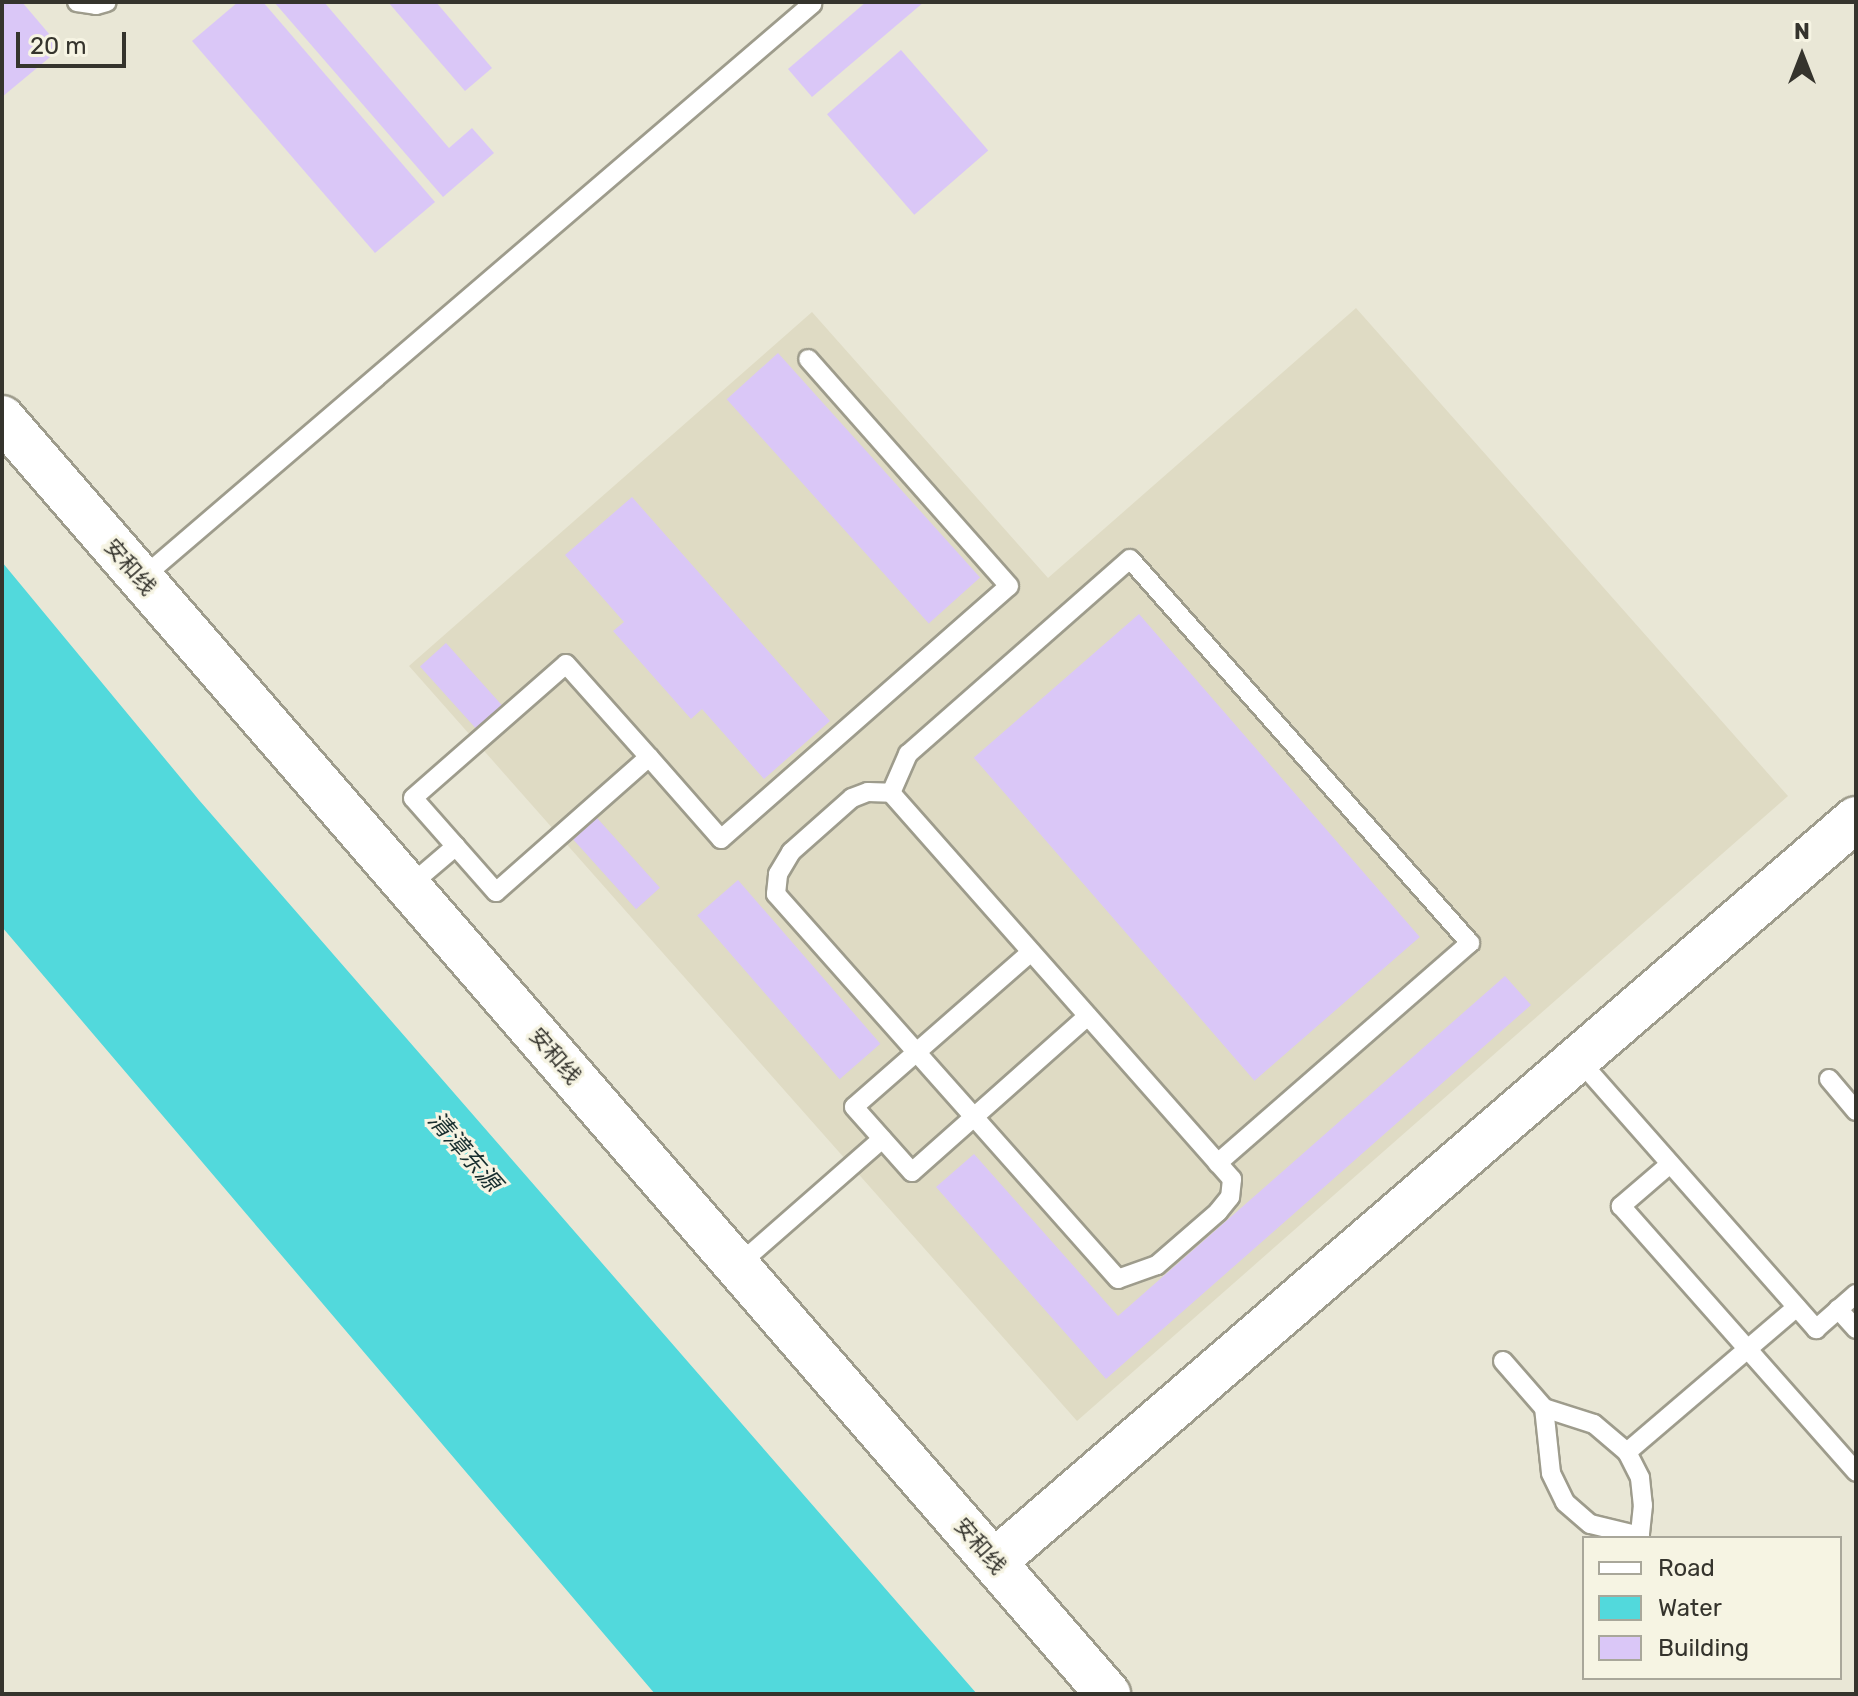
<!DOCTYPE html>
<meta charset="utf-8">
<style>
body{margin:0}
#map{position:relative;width:1858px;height:1696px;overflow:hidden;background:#e9e7d6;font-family:Rubik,"Noto Sans SC",sans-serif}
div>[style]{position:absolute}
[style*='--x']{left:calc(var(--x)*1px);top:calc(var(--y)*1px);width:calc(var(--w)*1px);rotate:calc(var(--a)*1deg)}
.built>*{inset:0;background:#dfdbc4}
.water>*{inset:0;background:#52d9dc}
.building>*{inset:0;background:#dac7f7;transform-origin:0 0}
.roads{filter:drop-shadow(2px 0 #9e9c8c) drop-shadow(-2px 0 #9e9c8c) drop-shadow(0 2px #9e9c8c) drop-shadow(0 -2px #9e9c8c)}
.lane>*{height:18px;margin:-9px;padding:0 9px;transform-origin:9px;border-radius:9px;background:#fff}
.secondary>*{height:44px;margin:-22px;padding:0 22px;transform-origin:22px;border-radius:22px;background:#fff}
span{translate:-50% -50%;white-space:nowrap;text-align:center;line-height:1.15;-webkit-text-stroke:6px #f6f4e3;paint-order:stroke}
.street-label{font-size:22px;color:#35342d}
.water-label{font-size:24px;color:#182f2f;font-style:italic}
.frame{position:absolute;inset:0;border:4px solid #35342d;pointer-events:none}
.legend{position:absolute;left:1582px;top:1536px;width:260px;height:144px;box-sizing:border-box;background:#f6f4e3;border:2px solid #a9a79a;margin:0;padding:10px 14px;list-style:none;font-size:24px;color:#35342d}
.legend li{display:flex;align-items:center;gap:16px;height:40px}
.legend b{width:40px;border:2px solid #a9a79a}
.north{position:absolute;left:1762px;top:16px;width:80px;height:80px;-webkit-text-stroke:6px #f6f4e3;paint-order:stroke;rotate:0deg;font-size:22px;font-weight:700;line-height:32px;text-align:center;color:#35342d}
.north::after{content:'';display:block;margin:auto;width:28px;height:36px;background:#35342d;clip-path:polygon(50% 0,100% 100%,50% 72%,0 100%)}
.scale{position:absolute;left:16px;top:32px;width:110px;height:36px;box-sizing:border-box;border:4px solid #35342d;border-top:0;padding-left:10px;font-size:24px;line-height:28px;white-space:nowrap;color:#35342d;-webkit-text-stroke:6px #f6f4e3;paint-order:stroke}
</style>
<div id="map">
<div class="built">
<div style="clip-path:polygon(1356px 308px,1788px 796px,1077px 1421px,409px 666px,812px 312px,1048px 578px)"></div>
</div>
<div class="water">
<div style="clip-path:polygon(2px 562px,199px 800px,977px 1694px,655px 1694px,2px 927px)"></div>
</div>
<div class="building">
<div style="clip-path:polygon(2px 2px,22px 2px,61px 48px,2px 97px)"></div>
<div style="clip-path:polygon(238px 2px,263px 2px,435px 202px,375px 253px,192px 41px)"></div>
<div style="clip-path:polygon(274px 2px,324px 2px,449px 148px,472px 128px,494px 153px,443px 197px)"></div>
<div style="clip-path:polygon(388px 2px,436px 2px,492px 68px,465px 91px)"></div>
<div style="clip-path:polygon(866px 2px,924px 2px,812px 97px,788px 69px)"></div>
<div style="left:901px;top:50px;width:133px;height:98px;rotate:49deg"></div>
<div style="left:778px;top:353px;width:302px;height:69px;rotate:48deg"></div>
<div style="clip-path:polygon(632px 497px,830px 721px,764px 779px,702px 709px,691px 719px,613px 631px,624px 622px,565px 555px)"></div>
<div style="left:1139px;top:614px;width:428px;height:219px;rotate:49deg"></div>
<div style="left:446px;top:643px;width:91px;height:35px;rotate:48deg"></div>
<div style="left:597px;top:818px;width:94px;height:32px;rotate:48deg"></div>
<div style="left:738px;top:880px;width:217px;height:54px;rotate:49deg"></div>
<div style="clip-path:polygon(1505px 976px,1531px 1005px,1106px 1379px,936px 1187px,974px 1154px,1118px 1316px)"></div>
</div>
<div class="roads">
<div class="lane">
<div style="--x:77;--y:2;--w:19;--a:9"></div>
<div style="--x:96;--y:5;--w:11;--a:-15"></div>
<div style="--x:141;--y:579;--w:884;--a:-40.59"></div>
<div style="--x:812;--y:4;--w:3;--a:-135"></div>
<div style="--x:566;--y:664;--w:125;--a:48.3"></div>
<div style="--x:649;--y:757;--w:204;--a:138.6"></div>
<div style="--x:496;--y:892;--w:125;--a:-131.4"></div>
<div style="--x:413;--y:798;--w:203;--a:-41.2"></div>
<div style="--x:649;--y:757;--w:109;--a:48.7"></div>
<div style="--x:721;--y:839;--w:383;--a:-41.3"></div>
<div style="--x:1009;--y:586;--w:303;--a:-131.5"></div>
<div style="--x:868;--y:792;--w:23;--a:2"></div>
<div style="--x:891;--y:793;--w:515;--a:48.54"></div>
<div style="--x:1232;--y:1179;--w:18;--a:96"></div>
<div style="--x:1230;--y:1197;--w:19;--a:129"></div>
<div style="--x:1218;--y:1212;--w:81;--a:139"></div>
<div style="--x:1157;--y:1265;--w:41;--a:160.3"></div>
<div style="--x:1118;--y:1279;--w:515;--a:-131.62"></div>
<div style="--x:776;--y:894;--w:20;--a:-84"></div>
<div style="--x:778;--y:874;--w:26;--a:-59"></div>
<div style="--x:791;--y:852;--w:81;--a:-41.5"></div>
<div style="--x:852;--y:798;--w:17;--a:-21"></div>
<div style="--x:891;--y:793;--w:43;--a:-66.4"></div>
<div style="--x:908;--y:754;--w:295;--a:-41.3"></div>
<div style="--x:1130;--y:559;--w:513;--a:48.48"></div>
<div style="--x:1470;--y:943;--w:335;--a:138.9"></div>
<div style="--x:408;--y:887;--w:63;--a:-40.5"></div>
<div style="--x:1031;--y:952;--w:235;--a:138.8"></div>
<div style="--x:854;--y:1107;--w:87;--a:48.3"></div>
<div style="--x:912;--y:1172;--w:235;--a:-41.6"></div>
<div style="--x:1579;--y:1060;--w:359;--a:48.6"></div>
<div style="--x:1816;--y:1329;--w:53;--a:-41.2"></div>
<div style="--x:1829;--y:1079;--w:42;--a:49.8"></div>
<div style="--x:1670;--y:1164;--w:65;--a:139.4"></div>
<div style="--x:1621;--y:1206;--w:355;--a:48.5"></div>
<div style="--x:737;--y:1266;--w:193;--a:-41.2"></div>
<div style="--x:1838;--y:1309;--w:27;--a:48"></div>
<div style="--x:1503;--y:1361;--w:62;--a:48.9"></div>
<div style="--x:1544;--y:1408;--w:52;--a:17.7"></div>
<div style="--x:1594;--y:1424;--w:43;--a:40.3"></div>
<div style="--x:1627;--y:1452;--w:29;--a:63"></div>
<div style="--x:1640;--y:1478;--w:27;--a:84"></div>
<div style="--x:1643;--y:1505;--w:31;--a:96"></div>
<div style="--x:1640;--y:1536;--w:51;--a:-166.5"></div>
<div style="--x:1590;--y:1524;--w:33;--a:-139"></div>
<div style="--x:1565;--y:1502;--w:32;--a:-116"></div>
<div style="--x:1551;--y:1473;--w:65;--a:-96.1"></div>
<div style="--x:1627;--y:1452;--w:223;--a:-40.5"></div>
</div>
<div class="secondary">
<div style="--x:2;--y:418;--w:1689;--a:49.08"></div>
<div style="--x:994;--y:1562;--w:1138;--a:-40.76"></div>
</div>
</div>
<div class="street-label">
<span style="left:130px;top:567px;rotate:49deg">安和线</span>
<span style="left:555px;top:1056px;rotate:49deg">安和线</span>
<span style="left:980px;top:1546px;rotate:49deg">安和线</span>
</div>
<div class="water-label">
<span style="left:464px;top:1152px;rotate:49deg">清漳东源</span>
</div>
<div class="frame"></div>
<ul class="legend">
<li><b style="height:10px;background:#fff"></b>Road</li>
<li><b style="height:22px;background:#52d9dc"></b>Water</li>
<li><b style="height:22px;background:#dac7f7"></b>Building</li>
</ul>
<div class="north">N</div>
<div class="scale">20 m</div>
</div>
